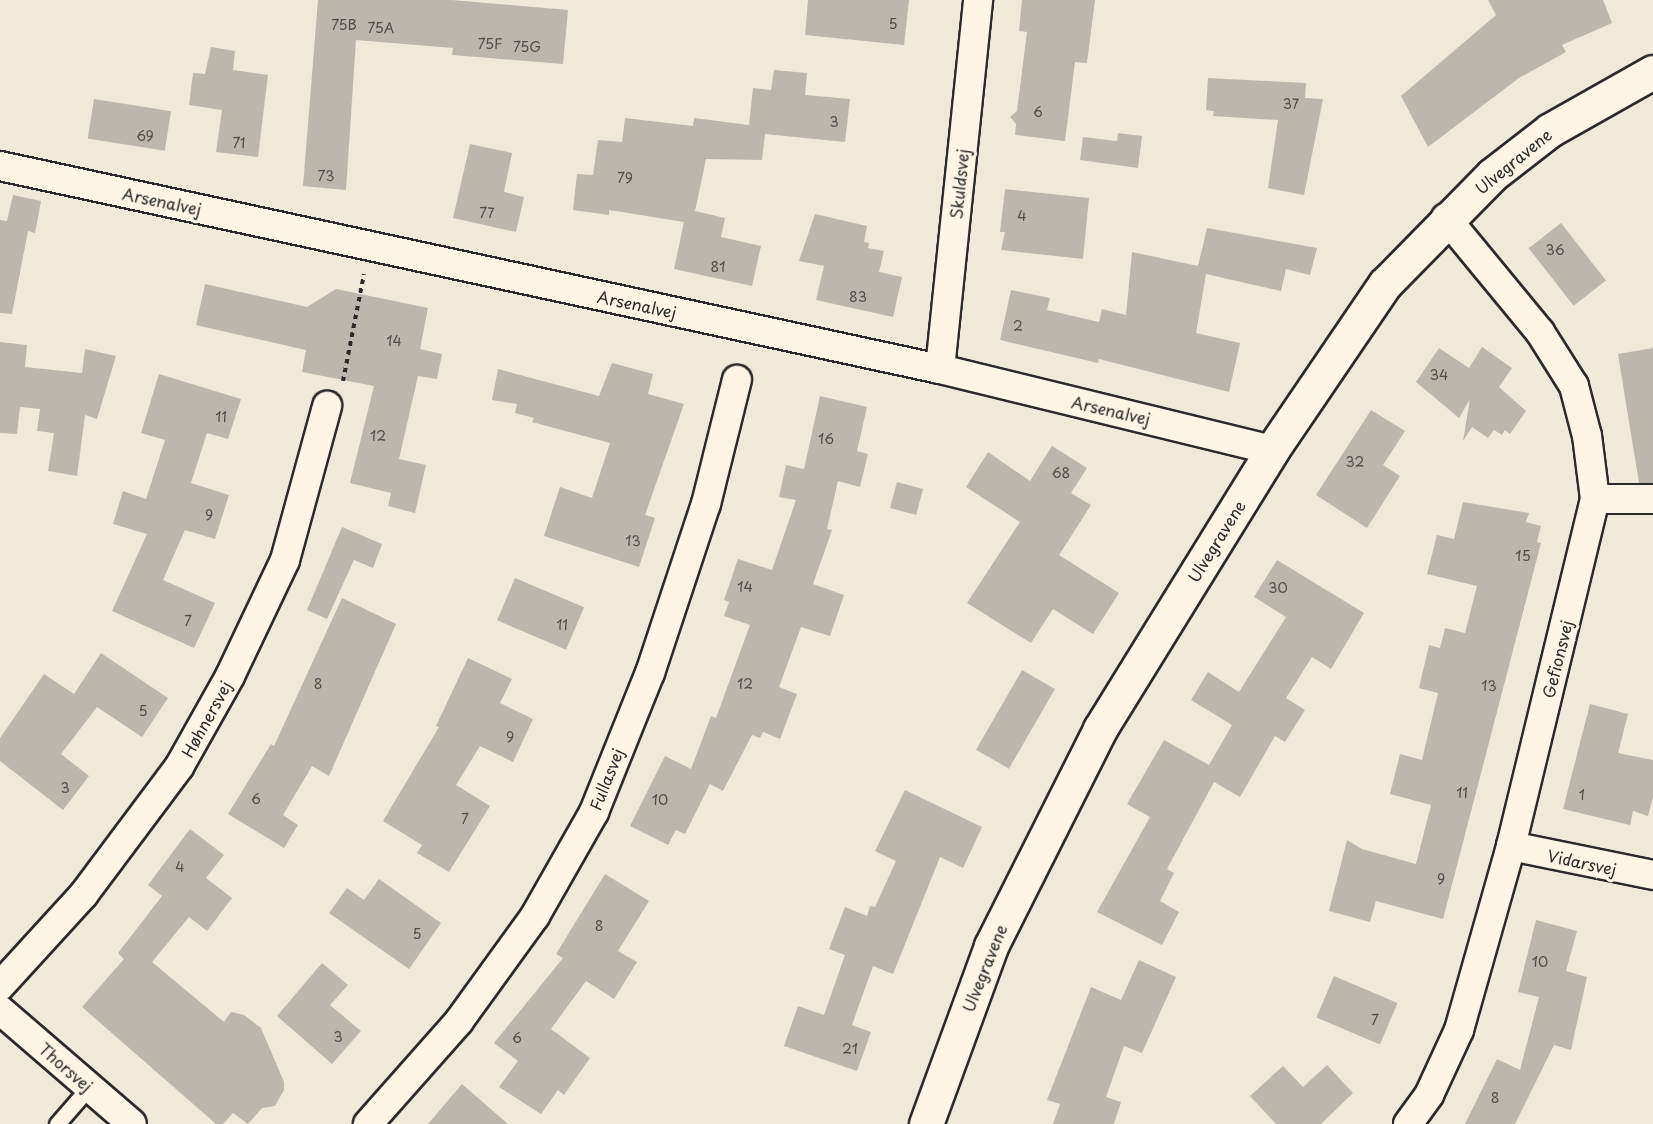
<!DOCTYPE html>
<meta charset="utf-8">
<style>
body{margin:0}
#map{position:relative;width:1653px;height:1124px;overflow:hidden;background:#efe9da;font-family:"Playpen Sans",sans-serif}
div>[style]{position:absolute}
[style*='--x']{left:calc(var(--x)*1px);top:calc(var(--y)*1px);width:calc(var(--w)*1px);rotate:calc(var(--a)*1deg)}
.building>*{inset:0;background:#bcb7ac;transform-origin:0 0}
.path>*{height:4px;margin-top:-2px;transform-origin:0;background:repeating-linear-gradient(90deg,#2b2b2b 0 4.5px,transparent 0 9px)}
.roads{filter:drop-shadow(2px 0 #2b2b2b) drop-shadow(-2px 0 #2b2b2b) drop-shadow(0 2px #2b2b2b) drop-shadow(0 -2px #2b2b2b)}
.service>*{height:15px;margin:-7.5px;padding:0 7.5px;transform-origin:7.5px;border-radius:7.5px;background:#fcf5e5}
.minor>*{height:28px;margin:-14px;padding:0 14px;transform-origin:14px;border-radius:14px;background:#fcf5e5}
.tertiary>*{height:33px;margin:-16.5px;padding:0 16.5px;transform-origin:16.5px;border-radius:16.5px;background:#fcf5e5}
span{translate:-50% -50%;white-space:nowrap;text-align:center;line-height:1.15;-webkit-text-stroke:6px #fcf5e5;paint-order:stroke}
.number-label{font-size:14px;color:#4f4e4b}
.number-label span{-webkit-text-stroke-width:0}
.street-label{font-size:16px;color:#2b2b2b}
</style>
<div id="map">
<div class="building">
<div style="clip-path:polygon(318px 0,452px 0,568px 10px,563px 64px,452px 55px,453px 48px,356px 40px,346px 190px,303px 186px)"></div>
<div style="clip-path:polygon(808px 0,909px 0,904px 45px,805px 35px)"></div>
<div style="clip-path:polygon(1022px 0,1095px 0,1087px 63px,1075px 62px,1065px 141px,1015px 135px,1016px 124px,1010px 117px,1017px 111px,1027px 32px,1019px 31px)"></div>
<div style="clip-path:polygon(1488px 0,1603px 0,1612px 23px,1562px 45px,1566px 52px,1519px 78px,1428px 147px,1401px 96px,1496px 15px)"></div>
<div style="clip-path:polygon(211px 47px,235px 51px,233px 70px,268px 75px,258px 157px,216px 152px,222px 110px,189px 105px,193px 73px,205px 74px)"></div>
<div style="clip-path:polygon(774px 70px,807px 73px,805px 95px,850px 99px,845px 142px,765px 134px,762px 160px,706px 159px,695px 211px,725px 218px,721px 237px,761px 246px,752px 286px,674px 269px,684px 222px,609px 210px,609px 215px,573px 210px,577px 174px,593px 175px,598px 140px,622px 142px,625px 118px,693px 126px,694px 118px,749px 125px,753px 88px,771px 90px)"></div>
<div style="clip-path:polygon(1208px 78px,1306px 83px,1305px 98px,1323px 99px,1304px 195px,1268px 188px,1278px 120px,1213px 116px,1214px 111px,1206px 110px)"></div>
<div style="left:94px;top:99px;width:78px;height:40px;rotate:9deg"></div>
<div style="clip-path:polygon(1118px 133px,1142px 136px,1138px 168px,1080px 160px,1083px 137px,1117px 141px)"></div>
<div style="clip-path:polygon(470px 144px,512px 153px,504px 192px,524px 197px,516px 232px,453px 218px)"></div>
<div style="clip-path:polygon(1005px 189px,1089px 198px,1083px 259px,1001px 250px,1005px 232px,1000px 232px)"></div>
<div style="clip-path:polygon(13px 195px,41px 201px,35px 233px,28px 231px,12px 314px,0 313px,0 220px,7px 221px)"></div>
<div style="clip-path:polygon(815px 214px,867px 226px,864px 242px,869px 243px,868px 248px,884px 251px,879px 272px,902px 277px,893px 317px,816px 300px,824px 266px,799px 261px)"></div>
<div style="left:1561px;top:223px;width:73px;height:41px;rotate:52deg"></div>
<div style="clip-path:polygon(1207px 228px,1317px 248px,1310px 275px,1286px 269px,1281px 291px,1206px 274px,1196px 333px,1240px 343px,1229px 392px,1099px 359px,1098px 363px,1000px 340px,1011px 290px,1050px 298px,1047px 310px,1099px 322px,1102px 309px,1126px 315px,1132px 252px,1198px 266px)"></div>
<div style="clip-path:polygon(205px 284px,307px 307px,336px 289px,428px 308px,420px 349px,442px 354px,437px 379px,418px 376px,399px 459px,426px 465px,415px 513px,388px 506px,391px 493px,350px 483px,374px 386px,302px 372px,306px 350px,196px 325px)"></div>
<div style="clip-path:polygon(0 342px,27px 345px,25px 367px,82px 373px,85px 349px,116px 356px,97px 419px,85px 415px,77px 476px,48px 471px,54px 433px,37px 431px,40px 409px,20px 407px,17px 434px,0 433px)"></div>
<div style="clip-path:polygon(1482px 347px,1512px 368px,1499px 387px,1526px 411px,1510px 434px,1505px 430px,1502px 435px,1494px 430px,1488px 438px,1472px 427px,1463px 441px,1470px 399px,1459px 418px,1416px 382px,1439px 348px,1469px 368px)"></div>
<div style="clip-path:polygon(1653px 348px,1653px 483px,1639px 483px,1618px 354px)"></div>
<div style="clip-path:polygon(612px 363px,653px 374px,648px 394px,684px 404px,645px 515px,655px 518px,639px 567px,544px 536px,560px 487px,592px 498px,610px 443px,532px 422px,534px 418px,515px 413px,517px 404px,492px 400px,498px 369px,599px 396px)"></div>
<div style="clip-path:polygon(159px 374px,241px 399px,228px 439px,207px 433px,191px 483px,229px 495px,215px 539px,185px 530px,163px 580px,215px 603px,194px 648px,112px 611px,147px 534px,113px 524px,123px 491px,146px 499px,165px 440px,141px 433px)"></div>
<div style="clip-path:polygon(820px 396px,867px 407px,857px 451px,868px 454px,860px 487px,838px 481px,827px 529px,832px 530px,813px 584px,844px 595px,830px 636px,801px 627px,779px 687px,797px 694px,780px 739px,763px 732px,760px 738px,752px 735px,723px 791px,710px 784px,685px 834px,676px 830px,668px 845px,630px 826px,665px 756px,691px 769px,711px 716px,716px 718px,750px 625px,724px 616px,729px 602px,724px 600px,738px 559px,772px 570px,796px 500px,779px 497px,786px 465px,804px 469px)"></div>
<div style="clip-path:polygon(1371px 410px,1405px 431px,1383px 465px,1400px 476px,1367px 528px,1316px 495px)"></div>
<div style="clip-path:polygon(1052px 446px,1087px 468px,1071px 493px,1091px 505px,1059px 555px,1119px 593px,1093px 634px,1053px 609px,1031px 643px,967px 603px,1020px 522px,966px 487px,988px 452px,1030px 481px)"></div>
<div style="left:897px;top:482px;width:27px;height:27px;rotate:15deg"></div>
<div style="clip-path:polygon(1463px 502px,1529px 513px,1526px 522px,1541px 526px,1537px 542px,1541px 543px,1443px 919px,1376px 901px,1370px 922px,1329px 911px,1347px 840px,1362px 849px,1416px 864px,1431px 805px,1390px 794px,1400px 754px,1422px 760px,1438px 693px,1419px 688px,1429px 645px,1440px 648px,1445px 628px,1465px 633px,1477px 586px,1427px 574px,1437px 535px,1454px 539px)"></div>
<div style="clip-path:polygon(342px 527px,382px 544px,373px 568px,354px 560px,327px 619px,307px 610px)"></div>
<div style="clip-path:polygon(1277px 560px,1364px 613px,1331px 669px,1312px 657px,1286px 698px,1305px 710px,1285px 742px,1275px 736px,1240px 797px,1214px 782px,1167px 869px,1174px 873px,1160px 901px,1179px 912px,1162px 945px,1097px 912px,1150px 817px,1127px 804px,1164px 740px,1209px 765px,1232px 725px,1191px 700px,1208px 672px,1239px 692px,1286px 617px,1254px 597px)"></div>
<div style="left:515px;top:578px;width:75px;height:46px;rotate:23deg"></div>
<div style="clip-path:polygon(342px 598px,396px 624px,329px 776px,312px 766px,283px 815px,298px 825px,284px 848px,228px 814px,271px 744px,274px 746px)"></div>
<div style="clip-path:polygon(101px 653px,168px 698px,142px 737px,97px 707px,61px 754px,89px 776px,63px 810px,0 761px,0 738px,44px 674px,74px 694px)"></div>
<div style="clip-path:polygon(468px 658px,512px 679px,500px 703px,533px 719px,513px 762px,480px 746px,456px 785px,490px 806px,449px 872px,417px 853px,422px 845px,383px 821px,439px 727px,436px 726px)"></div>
<div style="left:1022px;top:670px;width:38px;height:92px;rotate:30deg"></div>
<div style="clip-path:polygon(1590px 704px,1628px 714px,1618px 753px,1653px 760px,1653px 797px,1648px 816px,1633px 811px,1630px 825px,1563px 809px)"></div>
<div style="clip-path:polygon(905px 790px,982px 827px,963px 868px,940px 857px,893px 974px,873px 966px,852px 1025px,871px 1032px,857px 1071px,784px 1046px,798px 1006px,824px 1015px,845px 955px,829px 949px,845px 907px,867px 916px,870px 906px,875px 907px,896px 861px,875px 851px)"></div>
<div style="clip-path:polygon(190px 829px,224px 855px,206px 878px,232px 898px,207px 931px,189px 917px,152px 962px,224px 1022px,231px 1012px,244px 1015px,261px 1028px,284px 1082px,284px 1090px,275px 1106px,262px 1108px,248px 1124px,233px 1113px,223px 1124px,216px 1124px,82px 1007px,124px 959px,118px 953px,162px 896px,148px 885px)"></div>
<div style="clip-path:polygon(605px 874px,649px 901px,618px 951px,637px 962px,614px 999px,586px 981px,551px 1029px,590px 1058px,564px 1095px,558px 1090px,541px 1114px,499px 1087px,518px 1061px,494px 1043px,563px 958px,556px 954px)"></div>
<div style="clip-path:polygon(379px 879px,441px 923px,409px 969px,329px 913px,347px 888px,364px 900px)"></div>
<div style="clip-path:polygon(1536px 920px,1577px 931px,1566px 971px,1587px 977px,1571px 1050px,1554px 1045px,1515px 1124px,1465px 1124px,1497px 1059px,1520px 1070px,1539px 997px,1518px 992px)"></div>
<div style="clip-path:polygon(1139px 960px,1176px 977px,1142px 1053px,1124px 1046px,1106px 1097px,1121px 1102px,1114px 1124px,1053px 1124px,1060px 1104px,1047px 1100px,1091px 987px,1121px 1000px)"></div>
<div style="clip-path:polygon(322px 963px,348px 985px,330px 1005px,361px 1031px,332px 1064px,277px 1016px)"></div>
<div style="left:1334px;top:976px;width:69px;height:45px;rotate:23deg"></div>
<div style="clip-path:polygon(1327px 1065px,1353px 1093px,1321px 1124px,1276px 1124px,1250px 1096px,1283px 1066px,1303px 1087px)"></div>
<div style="clip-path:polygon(462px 1084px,508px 1124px,428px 1124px)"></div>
</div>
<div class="path">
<div style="--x:343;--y:381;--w:109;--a:-78.9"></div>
</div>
<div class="roads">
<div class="service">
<div style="--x:57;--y:1124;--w:49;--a:-49.1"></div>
</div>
<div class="minor">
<div style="--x:0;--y:166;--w:962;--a:12.19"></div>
<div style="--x:940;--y:369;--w:342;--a:13.7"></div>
<div style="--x:940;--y:369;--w:371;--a:-84.1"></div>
<div style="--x:1595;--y:499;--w:58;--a:0"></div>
<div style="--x:1511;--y:846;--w:145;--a:11.5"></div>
<div style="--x:0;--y:986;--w:125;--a:-47.6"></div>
<div style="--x:84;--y:894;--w:159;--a:-53.2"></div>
<div style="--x:179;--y:767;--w:104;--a:-60.7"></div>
<div style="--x:230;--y:676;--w:128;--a:-64.6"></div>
<div style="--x:285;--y:560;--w:160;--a:-74.7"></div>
<div style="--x:0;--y:1010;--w:174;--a:40.8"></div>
<div style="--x:368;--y:1124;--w:137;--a:-48.5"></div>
<div style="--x:459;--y:1021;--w:130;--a:-54.1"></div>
<div style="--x:535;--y:916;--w:120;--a:-60.4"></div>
<div style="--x:594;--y:812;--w:150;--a:-68.1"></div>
<div style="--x:650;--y:673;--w:178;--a:-71.7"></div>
<div style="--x:706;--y:504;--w:128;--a:-76"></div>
<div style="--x:1408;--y:1124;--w:36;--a:-54"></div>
<div style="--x:1429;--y:1095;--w:72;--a:-65.2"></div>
<div style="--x:1459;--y:1030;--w:191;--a:-74.2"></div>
<div style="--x:1511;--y:846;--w:357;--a:-76.4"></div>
<div style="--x:1595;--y:499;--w:64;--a:-97.2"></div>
<div style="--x:1587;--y:436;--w:52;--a:-104.6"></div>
<div style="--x:1574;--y:386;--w:64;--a:-122.2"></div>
<div style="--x:1540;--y:332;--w:148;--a:-129.5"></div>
</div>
<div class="tertiary">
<div style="--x:926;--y:1124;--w:189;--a:-69.9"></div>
<div style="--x:991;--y:946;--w:243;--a:-63.3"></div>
<div style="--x:1100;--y:729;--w:328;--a:-58.3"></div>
<div style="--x:1272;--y:450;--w:201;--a:-55.8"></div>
<div style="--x:1385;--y:284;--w:153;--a:-45.5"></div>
<div style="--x:1492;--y:175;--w:73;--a:-37.8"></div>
<div style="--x:1550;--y:130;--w:118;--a:-29.4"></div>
</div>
</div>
<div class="number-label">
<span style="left:893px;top:24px">5</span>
<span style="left:344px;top:25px">75B</span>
<span style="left:381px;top:28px">75A</span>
<span style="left:490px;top:44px">75F</span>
<span style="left:527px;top:47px">75G</span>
<span style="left:1291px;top:104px">37</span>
<span style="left:1038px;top:112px">6</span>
<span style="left:834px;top:122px">3</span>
<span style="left:145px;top:136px">69</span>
<span style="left:239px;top:143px">71</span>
<span style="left:326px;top:176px">73</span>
<span style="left:625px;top:178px">79</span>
<span style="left:487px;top:213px">77</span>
<span style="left:1022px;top:216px">4</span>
<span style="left:1555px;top:250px">36</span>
<span style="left:718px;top:267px">81</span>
<span style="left:858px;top:297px">83</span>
<span style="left:1018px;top:326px">2</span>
<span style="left:394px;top:341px">14</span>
<span style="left:1439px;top:375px">34</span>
<span style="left:221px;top:417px">11</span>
<span style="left:378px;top:436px">12</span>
<span style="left:826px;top:439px">16</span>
<span style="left:1355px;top:462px">32</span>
<span style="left:1061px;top:473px">68</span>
<span style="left:209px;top:515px">9</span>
<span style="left:633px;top:541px">13</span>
<span style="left:1523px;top:556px">15</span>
<span style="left:745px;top:587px">14</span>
<span style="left:1278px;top:588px">30</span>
<span style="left:188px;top:621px">7</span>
<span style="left:562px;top:625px">11</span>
<span style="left:318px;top:684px">8</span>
<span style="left:745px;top:684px">12</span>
<span style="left:1489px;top:686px">13</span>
<span style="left:143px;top:711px">5</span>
<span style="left:510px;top:737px">9</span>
<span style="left:65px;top:788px">3</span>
<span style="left:1462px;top:793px">11</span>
<span style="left:1582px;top:795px">1</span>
<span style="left:256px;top:799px">6</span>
<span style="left:660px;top:800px">10</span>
<span style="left:465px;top:819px">7</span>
<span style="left:180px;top:867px">4</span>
<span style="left:1441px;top:879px">9</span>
<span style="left:599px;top:926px">8</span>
<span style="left:417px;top:934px">5</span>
<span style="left:1540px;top:962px">10</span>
<span style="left:1375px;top:1020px">7</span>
<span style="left:338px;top:1037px">3</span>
<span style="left:517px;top:1038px">6</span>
<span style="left:850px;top:1049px">21</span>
<span style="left:1495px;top:1098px">8</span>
</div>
<div class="street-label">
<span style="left:1513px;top:161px;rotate:-39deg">Ulvegravene</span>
<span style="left:959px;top:184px;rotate:-84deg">Skuldsvej</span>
<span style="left:162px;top:201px;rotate:12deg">Arsenalvej</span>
<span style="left:637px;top:304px;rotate:12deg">Arsenalvej</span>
<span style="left:1111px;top:410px;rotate:13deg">Arsenalvej</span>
<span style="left:1216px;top:541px;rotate:-58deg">Ulvegravene</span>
<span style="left:1557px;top:659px;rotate:-76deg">Gefionsvej</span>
<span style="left:206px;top:719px;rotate:-61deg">Høhnersvej</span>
<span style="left:606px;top:779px;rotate:-68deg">Fullasvej</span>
<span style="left:1582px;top:862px;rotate:12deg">Vidarsvej</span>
<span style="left:984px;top:968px;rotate:-68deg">Ulvegravene</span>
<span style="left:66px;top:1067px;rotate:41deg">Thorsvej</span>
</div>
</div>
